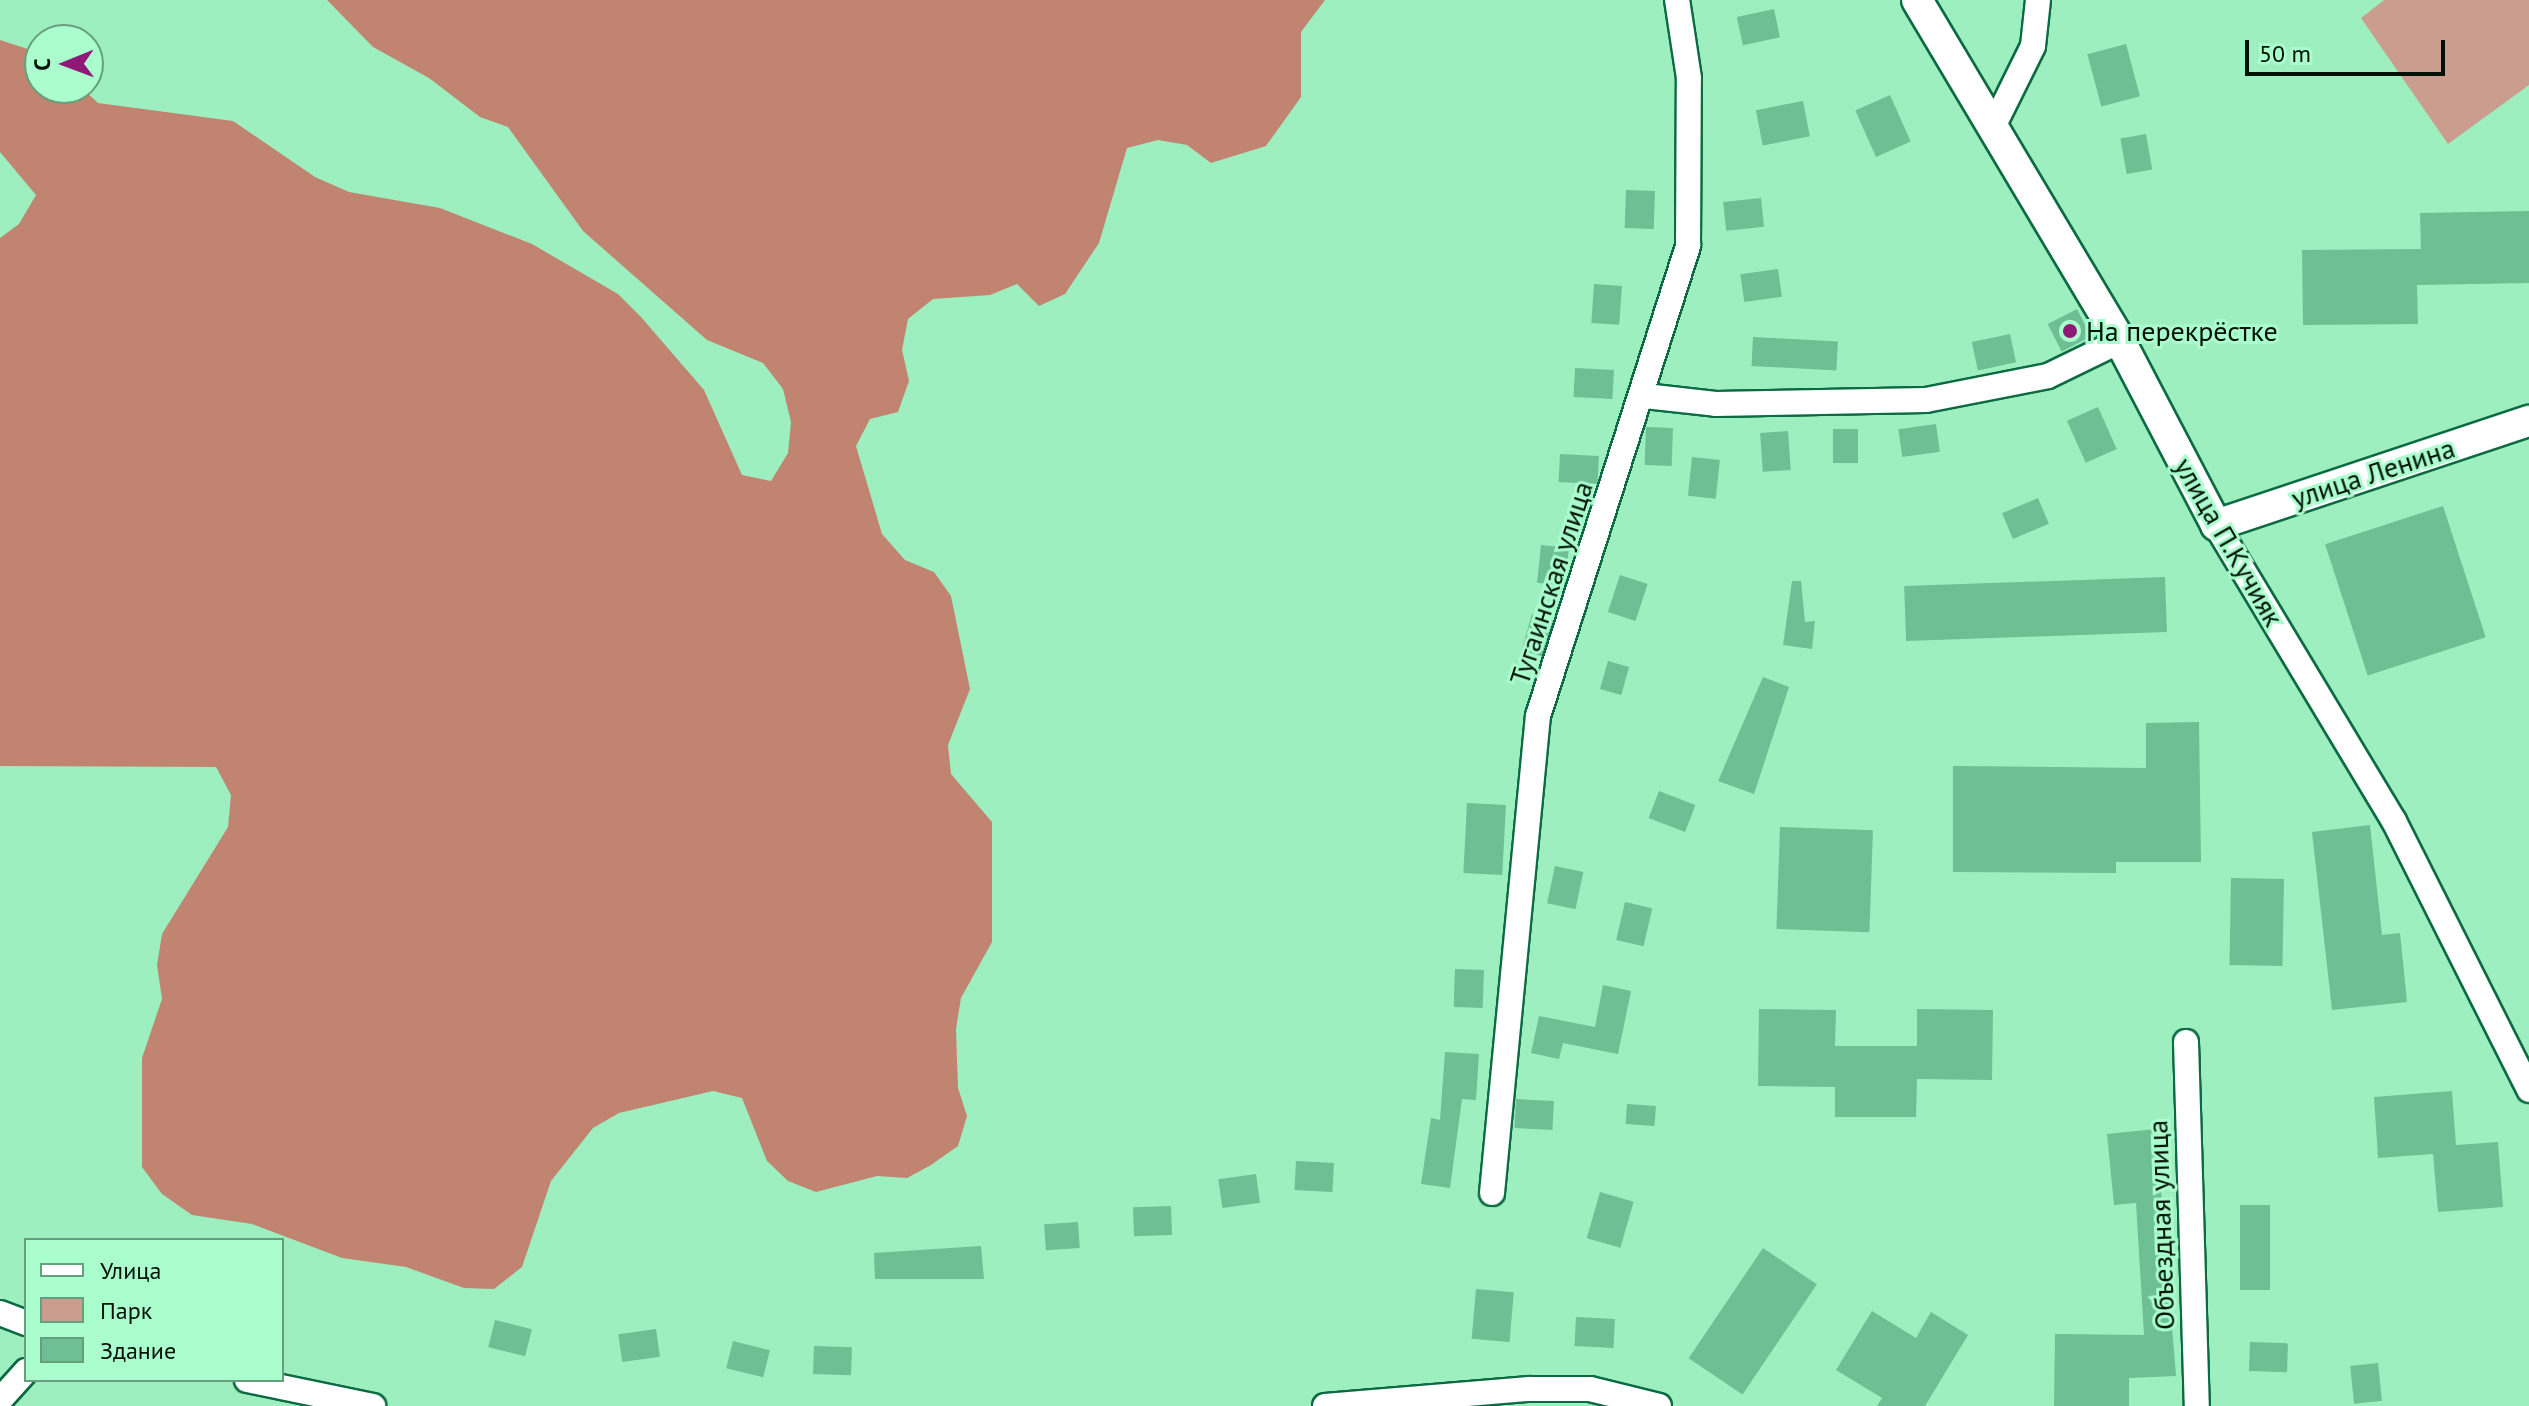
<!DOCTYPE html>
<meta charset="utf-8">
<style>
body{margin:0}
#map{position:relative;width:2529px;height:1406px;overflow:hidden;background:#9defc0;font-family:"PT Sans",sans-serif}
div>[style]{position:absolute}
[style*='--x']{left:calc(var(--x)*1px);top:calc(var(--y)*1px);width:calc(var(--w)*1px);rotate:calc(var(--a)*1deg)}
.green>*{inset:0;background:#cb9d8f}
.forest>*{inset:0;background:#c18470}
.building>*{inset:0;background:#6ebf93;transform-origin:0 0}
.roads{filter:drop-shadow(2px 0 #0d6b43) drop-shadow(-2px 0 #0d6b43) drop-shadow(0 2px #0d6b43) drop-shadow(0 -2px #0d6b43)}
.minor>*{height:24px;margin:-12px;padding:0 12px;transform-origin:12px;border-radius:12px;background:#fff}
.tertiary>*{height:30px;margin:-15px;padding:0 15px;transform-origin:15px;border-radius:15px;background:#fff}
.dots>*{width:22px;height:22px;translate:-50% -50%;box-sizing:border-box;border:4px solid #aafdcd;border-radius:50%}
span{translate:-50% -50%;white-space:nowrap;text-align:center;line-height:1.15;-webkit-text-stroke:6px #aafdcd;paint-order:stroke}
.poi-label{font-size:28px;color:#001106}
.left{translate:0 -50%;text-align:left}
.street-label{font-size:28px;color:#001106}
.legend{position:absolute;left:24px;top:1238px;width:260px;height:144px;box-sizing:border-box;background:#aafdcd;border:2px solid #669f7d;margin:0;padding:10px 14px;list-style:none;font-size:24px;color:#001106}
.legend li{display:flex;align-items:center;gap:16px;height:40px}
.legend b{width:40px;border:2px solid #669f7d}
.north{position:absolute;left:24px;top:24px;width:80px;height:80px;box-sizing:border-box;background:#aafdcd;border:2px solid #669f7d;border-radius:50%;rotate:269deg;font-size:22px;font-weight:700;line-height:32px;text-align:center;color:#001106}
.north::after{content:'';display:block;margin:auto;width:28px;height:36px;background:#901977;clip-path:polygon(50% 0,100% 100%,50% 72%,0 100%)}
.scale{position:absolute;left:2245px;top:40px;width:200px;height:36px;box-sizing:border-box;border:4px solid #001106;border-top:0;padding-left:10px;font-size:24px;line-height:28px;white-space:nowrap;color:#001106;-webkit-text-stroke:6px #aafdcd;paint-order:stroke}
</style>
<div id="map">
<div class="green">
<div style="clip-path:polygon(2384px 0,2529px 0,2529px 85px,2448px 144px,2361px 18px)"></div>
</div>
<div class="forest">
<div style="clip-path:polygon(327px 0,1325px 0,1301px 32px,1301px 97px,1266px 146px,1211px 163px,1187px 145px,1158px 140px,1127px 148px,1099px 243px,1065px 294px,1039px 306px,1017px 284px,990px 295px,933px 299px,908px 319px,902px 350px,909px 381px,898px 412px,870px 419px,856px 446px,882px 534px,905px 560px,934px 572px,951px 596px,970px 689px,948px 745px,951px 774px,992px 822px,992px 942px,961px 998px,956px 1029px,958px 1088px,967px 1116px,958px 1146px,931px 1165px,907px 1178px,877px 1176px,816px 1192px,788px 1181px,767px 1161px,742px 1098px,713px 1091px,619px 1113px,593px 1128px,551px 1181px,522px 1267px,494px 1289px,464px 1288px,406px 1267px,342px 1258px,252px 1224px,192px 1215px,162px 1194px,142px 1167px,142px 1058px,162px 999px,157px 965px,162px 934px,228px 827px,231px 795px,216px 767px,0 766px,0 238px,19px 224px,36px 195px,0 152px,0 40px,40px 53px,40px 88px,82px 88px,98px 103px,233px 121px,315px 177px,349px 192px,440px 208px,532px 244px,618px 294px,641px 317px,704px 390px,742px 475px,771px 481px,788px 453px,791px 422px,783px 389px,763px 363px,707px 340px,583px 231px,508px 127px,480px 117px,429px 78px,373px 47px)"></div>
</div>
<div class="building">
<div style="left:1774px;top:9px;width:29px;height:38px;rotate:78deg"></div>
<div style="left:2126px;top:44px;width:54px;height:40px;rotate:75deg"></div>
<div style="left:1890px;top:95px;width:51px;height:38px;rotate:66deg"></div>
<div style="left:1803px;top:101px;width:36px;height:48px;rotate:79deg"></div>
<div style="left:2146px;top:134px;width:36px;height:26px;rotate:80deg"></div>
<div style="left:1626px;top:190px;width:29px;height:38px;rotate:2deg"></div>
<div style="left:1761px;top:198px;width:29px;height:38px;rotate:84deg"></div>
<div style="clip-path:polygon(2529px 211px,2529px 283px,2417px 285px,2418px 324px,2303px 325px,2302px 250px,2421px 249px,2420px 213px)"></div>
<div style="left:1778px;top:269px;width:28px;height:38px;rotate:82deg"></div>
<div style="left:1594px;top:284px;width:28px;height:39px;rotate:4deg"></div>
<div style="left:2077px;top:309px;width:31px;height:33px;rotate:63deg"></div>
<div style="left:2010px;top:334px;width:29px;height:39px;rotate:78deg"></div>
<div style="left:1753px;top:337px;width:85px;height:29px;rotate:3deg"></div>
<div style="left:1575px;top:368px;width:39px;height:29px;rotate:3deg"></div>
<div style="left:2098px;top:407px;width:46px;height:34px;rotate:66deg"></div>
<div style="left:1936px;top:424px;width:28px;height:38px;rotate:82deg"></div>
<div style="left:1646px;top:427px;width:27px;height:38px;rotate:2deg"></div>
<div style="left:1833px;top:429px;width:25px;height:34px"></div>
<div style="left:1788px;top:431px;width:39px;height:28px;rotate:86deg"></div>
<div style="left:1560px;top:454px;width:39px;height:28px;rotate:3deg"></div>
<div style="left:1692px;top:457px;width:28px;height:39px;rotate:6deg"></div>
<div style="left:2038px;top:498px;width:28px;height:39px;rotate:67deg"></div>
<div style="left:2443px;top:506px;width:138px;height:124px;rotate:72deg"></div>
<div style="left:1541px;top:545px;width:28px;height:38px;rotate:6deg"></div>
<div style="left:1620px;top:575px;width:29px;height:39px;rotate:18deg"></div>
<div style="left:2165px;top:577px;width:55px;height:261px;rotate:88deg"></div>
<div style="clip-path:polygon(1792px 581px,1801px 581px,1805px 622px,1815px 621px,1812px 649px,1783px 645px)"></div>
<div style="left:1532px;top:614px;width:22px;height:38px;rotate:16deg"></div>
<div style="left:1608px;top:661px;width:22px;height:29px;rotate:16deg"></div>
<div style="clip-path:polygon(1763px 677px,1789px 687px,1754px 794px,1718px 781px)"></div>
<div style="clip-path:polygon(2199px 722px,2201px 862px,2116px 862px,2116px 873px,1953px 872px,1953px 766px,2146px 768px,2146px 723px)"></div>
<div style="left:1659px;top:791px;width:39px;height:29px;rotate:21deg"></div>
<div style="left:1467px;top:803px;width:39px;height:70px;rotate:3deg"></div>
<div style="clip-path:polygon(2370px 825px,2382px 935px,2400px 933px,2407px 1002px,2332px 1010px,2312px 832px)"></div>
<div style="left:1780px;top:827px;width:93px;height:102px;rotate:2deg"></div>
<div style="left:1555px;top:866px;width:29px;height:38px;rotate:12deg"></div>
<div style="left:2284px;top:879px;width:87px;height:53px;rotate:91deg"></div>
<div style="left:1625px;top:902px;width:28px;height:39px;rotate:13deg"></div>
<div style="left:1455px;top:969px;width:29px;height:38px;rotate:2deg"></div>
<div style="clip-path:polygon(1603px 985px,1631px 991px,1618px 1054px,1563px 1043px,1559px 1059px,1531px 1053px,1539px 1016px,1595px 1027px)"></div>
<div style="clip-path:polygon(1759px 1009px,1836px 1010px,1835px 1046px,1917px 1046px,1917px 1009px,1993px 1010px,1992px 1080px,1917px 1079px,1916px 1117px,1835px 1117px,1835px 1087px,1758px 1086px)"></div>
<div style="clip-path:polygon(1445px 1052px,1479px 1054px,1476px 1100px,1462px 1099px,1450px 1188px,1421px 1184px,1431px 1118px,1440px 1120px)"></div>
<div style="clip-path:polygon(2452px 1091px,2456px 1145px,2498px 1142px,2503px 1207px,2438px 1212px,2433px 1154px,2378px 1158px,2374px 1097px)"></div>
<div style="left:1516px;top:1099px;width:38px;height:29px;rotate:3deg"></div>
<div style="left:1627px;top:1104px;width:29px;height:20px;rotate:4deg"></div>
<div style="clip-path:polygon(2156px 1129px,2176px 1376px,2129px 1378px,2129px 1406px,2054px 1406px,2055px 1334px,2144px 1335px,2136px 1203px,2114px 1205px,2107px 1134px)"></div>
<div style="left:1296px;top:1161px;width:38px;height:29px;rotate:3deg"></div>
<div style="left:1256px;top:1174px;width:29px;height:38px;rotate:82deg"></div>
<div style="left:1600px;top:1192px;width:35px;height:48px;rotate:16deg"></div>
<div style="left:2240px;top:1205px;width:30px;height:85px"></div>
<div style="left:1171px;top:1206px;width:29px;height:38px;rotate:88deg"></div>
<div style="left:1078px;top:1222px;width:26px;height:34px;rotate:86deg"></div>
<div style="clip-path:polygon(981px 1246px,984px 1279px,875px 1279px,874px 1253px)"></div>
<div style="left:1763px;top:1248px;width:65px;height:133px;rotate:34deg"></div>
<div style="left:1476px;top:1289px;width:38px;height:50px;rotate:5deg"></div>
<div style="clip-path:polygon(1872px 1311px,1916px 1338px,1931px 1312px,1968px 1335px,1925px 1406px,1877px 1406px,1882px 1398px,1836px 1370px)"></div>
<div style="left:1576px;top:1317px;width:39px;height:29px;rotate:3deg"></div>
<div style="left:495px;top:1320px;width:38px;height:28px;rotate:14deg"></div>
<div style="left:656px;top:1329px;width:28px;height:38px;rotate:82deg"></div>
<div style="left:733px;top:1341px;width:38px;height:28px;rotate:14deg"></div>
<div style="left:2250px;top:1342px;width:38px;height:29px;rotate:2deg"></div>
<div style="left:814px;top:1346px;width:38px;height:28px;rotate:2deg"></div>
<div style="left:2378px;top:1363px;width:38px;height:28px;rotate:84deg"></div>
</div>
<div class="roads">
<div class="minor">
<div style="--x:1993;--y:127;--w:90;--a:-63.7"></div>
<div style="--x:2033;--y:46;--w:46;--a:-83.8"></div>
<div style="--x:1645;--y:396;--w:71;--a:6.4"></div>
<div style="--x:1716;--y:404;--w:210;--a:-1.1"></div>
<div style="--x:1926;--y:400;--w:124;--a:-11.1"></div>
<div style="--x:2048;--y:376;--w:80;--a:-25.9"></div>
<div style="--x:2216;--y:525;--w:345;--a:59"></div>
<div style="--x:2394;--y:821;--w:301;--a:63.3"></div>
<div style="--x:2186;--y:1042;--w:364;--a:88.3"></div>
<div style="--x:1492;--y:1193;--w:479;--a:-84.5"></div>
<div style="--x:1538;--y:716;--w:494;--a:-72.3"></div>
<div style="--x:1688;--y:245;--w:167;--a:-89.7"></div>
<div style="--x:1689;--y:78;--w:79;--a:-98.7"></div>
<div style="--x:0;--y:1313;--w:28;--a:21"></div>
<div style="--x:247;--y:1380;--w:129;--a:11.7"></div>
<div style="--x:0;--y:1400;--w:39;--a:-48"></div>
<div style="--x:1325;--y:1406;--w:205;--a:-4.8"></div>
<div style="--x:1529;--y:1389;--w:61;--a:0"></div>
<div style="--x:1590;--y:1389;--w:71;--a:13.8"></div>
</div>
<div class="tertiary">
<div style="--x:1917;--y:0;--w:397;--a:59.2"></div>
<div style="--x:2120;--y:341;--w:208;--a:62.4"></div>
<div style="--x:2216;--y:525;--w:330;--a:-18.4"></div>
</div>
</div>
<div class="dots">
<div style="left:2070px;top:331px;background:#901977"></div>
</div>
<div class="poi-label">
<span class="left" style="left:2086px;top:331px">На перекрёстке</span>
</div>
<div class="street-label">
<span style="left:2373px;top:473px;rotate:-18deg">улица Ленина</span>
<span style="left:2229px;top:542px;rotate:60deg">улица П.Кучияк</span>
<span style="left:1551px;top:583px;rotate:-72deg">Тугаинская улица</span>
<span style="left:2161px;top:1225px;rotate:-92deg">Объездная улица</span>
</div>
<ul class="legend">
<li><b style="height:10px;background:#fff"></b>Улица</li>
<li><b style="height:22px;background:#cb9d8f"></b>Парк</li>
<li><b style="height:22px;background:#6ebf93"></b>Здание</li>
</ul>
<div class="north">С</div>
<div class="scale">50 m</div>
</div>
